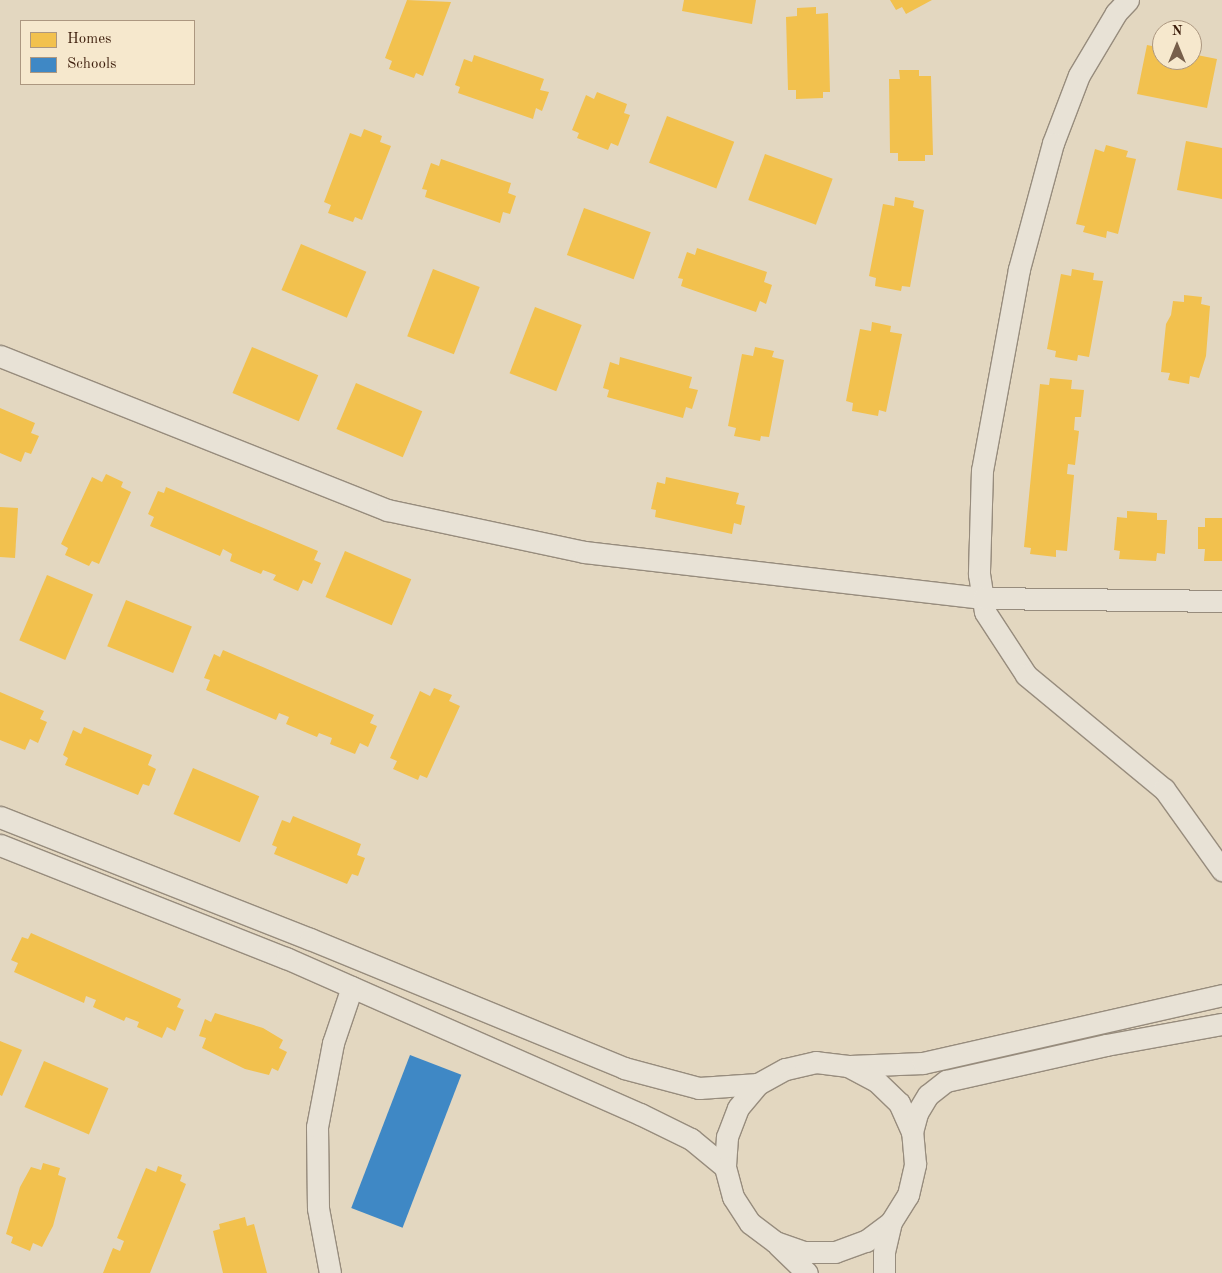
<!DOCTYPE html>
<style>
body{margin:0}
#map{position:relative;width:1222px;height:1273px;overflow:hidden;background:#e3d7c0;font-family:"Old Standard TT",serif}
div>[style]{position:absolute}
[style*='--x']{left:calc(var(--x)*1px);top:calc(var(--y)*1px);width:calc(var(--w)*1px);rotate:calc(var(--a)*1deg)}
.homes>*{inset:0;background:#f2c14e;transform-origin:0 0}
.schools>*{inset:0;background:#3f88c5;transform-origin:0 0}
.roads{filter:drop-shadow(1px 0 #978c7d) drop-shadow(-1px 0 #978c7d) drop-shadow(0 1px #978c7d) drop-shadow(0 -1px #978c7d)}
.minor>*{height:21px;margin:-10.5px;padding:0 10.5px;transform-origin:10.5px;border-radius:10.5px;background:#e8e2d6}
span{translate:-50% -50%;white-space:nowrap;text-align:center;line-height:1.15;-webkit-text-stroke:5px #f6e8cd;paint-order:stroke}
.legend{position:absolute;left:20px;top:20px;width:175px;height:65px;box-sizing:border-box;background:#f6e8cd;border:1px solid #ac9780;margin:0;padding:6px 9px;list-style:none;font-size:15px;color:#3d1e0c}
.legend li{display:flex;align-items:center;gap:10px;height:25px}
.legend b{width:25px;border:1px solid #ac9780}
.north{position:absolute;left:1152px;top:20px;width:50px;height:50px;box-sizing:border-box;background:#f6e8cd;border:1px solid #ac9780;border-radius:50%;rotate:0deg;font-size:14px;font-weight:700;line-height:20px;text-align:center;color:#3d1e0c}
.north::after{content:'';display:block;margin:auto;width:18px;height:22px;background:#775f4b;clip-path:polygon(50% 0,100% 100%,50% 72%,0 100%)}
</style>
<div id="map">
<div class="homes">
<div style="clip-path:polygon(407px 0,451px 2px,423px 76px,416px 73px,414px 78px,389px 69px,392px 61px,385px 58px)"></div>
<div style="clip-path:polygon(684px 0,756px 0,752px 24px,682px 11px)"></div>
<div style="clip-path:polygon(890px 0,932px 0,906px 14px,902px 7px,896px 10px)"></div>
<div style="clip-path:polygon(816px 7px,816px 14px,828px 13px,830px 92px,823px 92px,823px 98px,796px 99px,796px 90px,788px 90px,786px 17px,797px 16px,797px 8px)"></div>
<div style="clip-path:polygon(1147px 45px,1162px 48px,1162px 60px,1192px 60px,1192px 54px,1217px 59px,1207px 108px,1137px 94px)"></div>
<div style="clip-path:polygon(474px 55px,544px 79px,540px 90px,549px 92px,542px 111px,536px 108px,533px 119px,458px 93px,460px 87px,455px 85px,464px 59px,472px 62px)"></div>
<div style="clip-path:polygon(899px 70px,919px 70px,919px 76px,931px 76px,933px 155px,925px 155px,925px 161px,898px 161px,898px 153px,890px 153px,889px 79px,900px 79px)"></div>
<div style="clip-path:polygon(597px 92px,627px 104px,624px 113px,630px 115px,618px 146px,611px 143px,608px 150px,577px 138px,579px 133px,572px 130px,586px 95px,594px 99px)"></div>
<div style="left:667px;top:116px;width:72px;height:50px;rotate:21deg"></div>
<div style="clip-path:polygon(364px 129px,382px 136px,380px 142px,391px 146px,362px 220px,355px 217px,353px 222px,328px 213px,331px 205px,324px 202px,350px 133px,361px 137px)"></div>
<div style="clip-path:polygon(1186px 141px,1222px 148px,1222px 199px,1177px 190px)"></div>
<div style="clip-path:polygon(1106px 145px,1128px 151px,1126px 157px,1136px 159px,1118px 234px,1107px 231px,1106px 238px,1083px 232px,1085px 226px,1076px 224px,1095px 149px,1104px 152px)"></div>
<div style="left:765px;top:154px;width:72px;height:49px;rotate:20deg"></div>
<div style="clip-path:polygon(441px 159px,511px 183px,508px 193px,516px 196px,510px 214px,503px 212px,500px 223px,425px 197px,427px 190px,422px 189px,431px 163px,439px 166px)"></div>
<div style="clip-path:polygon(895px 197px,914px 201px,913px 207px,924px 210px,910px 287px,902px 286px,901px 291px,875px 286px,876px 278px,869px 276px,883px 204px,894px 206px)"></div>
<div style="left:584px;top:208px;width:71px;height:50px;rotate:20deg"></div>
<div style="left:301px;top:244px;width:71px;height:50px;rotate:23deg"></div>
<div style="clip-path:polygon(697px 248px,767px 272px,764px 282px,772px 285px,766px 304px,760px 301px,756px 312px,681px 286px,683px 279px,678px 278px,687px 252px,695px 255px)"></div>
<div style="left:433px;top:269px;width:50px;height:72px;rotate:21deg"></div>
<div style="clip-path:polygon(1072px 269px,1094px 273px,1093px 280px,1103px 281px,1089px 357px,1078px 355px,1077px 361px,1055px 357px,1056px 351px,1047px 349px,1061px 274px,1071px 276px)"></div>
<div style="clip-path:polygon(1184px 295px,1202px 297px,1201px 304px,1210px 306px,1206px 356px,1199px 378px,1190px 376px,1189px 384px,1168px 380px,1170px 373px,1161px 372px,1166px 324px,1171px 315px,1173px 301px,1184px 302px)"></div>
<div style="left:535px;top:307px;width:50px;height:71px;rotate:21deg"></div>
<div style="clip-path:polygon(872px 322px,891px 326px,890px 332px,902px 334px,886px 412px,879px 410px,878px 416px,852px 411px,853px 403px,846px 401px,860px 329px,871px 331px)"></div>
<div style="left:252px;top:347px;width:72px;height:50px;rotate:23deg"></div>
<div style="clip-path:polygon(755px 347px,774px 351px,772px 357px,784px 360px,769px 437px,761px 436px,760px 441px,734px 436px,736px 428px,728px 426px,742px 354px,753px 356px)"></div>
<div style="clip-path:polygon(620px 357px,692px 377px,689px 388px,698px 390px,692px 409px,686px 407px,683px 418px,607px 397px,609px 390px,603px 388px,610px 362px,619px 365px)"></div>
<div style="clip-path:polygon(1050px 378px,1072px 380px,1071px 389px,1084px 390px,1081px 417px,1075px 417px,1074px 430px,1079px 431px,1075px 465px,1068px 464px,1067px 474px,1074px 475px,1067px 551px,1056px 550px,1056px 557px,1030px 554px,1031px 548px,1024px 547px,1040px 384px,1049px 385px)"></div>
<div style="left:356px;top:383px;width:72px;height:50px;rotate:23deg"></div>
<div style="clip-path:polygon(0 408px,35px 423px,31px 433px,39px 436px,31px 454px,25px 452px,21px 462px,0 453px)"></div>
<div style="clip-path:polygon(106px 474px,123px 482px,121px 487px,131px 492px,99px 564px,92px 561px,89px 566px,65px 555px,68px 548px,61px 544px,92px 477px,102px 482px)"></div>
<div style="clip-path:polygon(666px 477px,739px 493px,736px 504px,745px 506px,741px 525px,734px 523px,732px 534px,655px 517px,656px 510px,651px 509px,657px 482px,665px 484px)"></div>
<div style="clip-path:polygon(166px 487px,318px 551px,314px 560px,321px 563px,312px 584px,303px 580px,298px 591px,273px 580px,276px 575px,263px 570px,261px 574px,230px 561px,232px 554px,223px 549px,220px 556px,150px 526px,154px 517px,148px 514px,158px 491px,164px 493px)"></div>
<div style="clip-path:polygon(0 507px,18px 508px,15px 558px,0 557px)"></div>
<div style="clip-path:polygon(1127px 511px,1157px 513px,1157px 520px,1167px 520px,1165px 554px,1157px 553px,1156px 561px,1119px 559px,1120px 551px,1114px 550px,1117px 517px,1127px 518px)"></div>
<div style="clip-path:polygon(1205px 518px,1222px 518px,1222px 561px,1204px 561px,1205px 549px,1198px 549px,1198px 527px,1205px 527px)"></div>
<div style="left:345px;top:551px;width:72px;height:50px;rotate:23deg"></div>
<div style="left:47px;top:575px;width:50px;height:71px;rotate:23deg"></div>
<div style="left:126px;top:600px;width:71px;height:50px;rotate:22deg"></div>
<div style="clip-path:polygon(223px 650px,374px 715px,370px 723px,377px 726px,368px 747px,360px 743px,355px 754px,330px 744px,332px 738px,319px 733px,317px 737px,286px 724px,289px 717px,279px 713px,276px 720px,206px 690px,210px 680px,204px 678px,214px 654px,220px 657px)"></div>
<div style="clip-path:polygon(434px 688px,452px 695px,449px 701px,460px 706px,427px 778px,420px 775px,418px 780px,393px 769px,397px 761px,390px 758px,420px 691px,430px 696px)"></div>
<div style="clip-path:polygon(0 692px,44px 711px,40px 719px,47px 722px,38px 743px,30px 739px,25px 750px,0 740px)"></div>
<div style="clip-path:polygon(84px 727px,152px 755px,148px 765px,156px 769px,149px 786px,143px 784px,138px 795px,65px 765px,68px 758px,63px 755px,73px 730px,81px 734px)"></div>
<div style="left:193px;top:768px;width:72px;height:50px;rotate:23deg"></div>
<div style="clip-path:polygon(293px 816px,361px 844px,357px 855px,365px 858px,358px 876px,352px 874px,347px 884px,274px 854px,277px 847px,272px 845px,282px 820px,290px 823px)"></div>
<div style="clip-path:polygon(31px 933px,181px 999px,177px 1007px,184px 1010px,175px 1031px,167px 1027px,162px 1038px,137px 1027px,139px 1022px,126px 1017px,124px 1021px,93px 1007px,96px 1000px,86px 996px,84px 1003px,14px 972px,18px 963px,11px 960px,22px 937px,28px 939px)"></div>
<div style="clip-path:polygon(215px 1013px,263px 1028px,283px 1040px,279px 1048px,287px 1052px,278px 1071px,272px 1068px,269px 1075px,245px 1069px,202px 1048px,206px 1038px,199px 1036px,205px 1019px,211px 1022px)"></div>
<div style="clip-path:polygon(0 1041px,22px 1050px,2px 1096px,0 1095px)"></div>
<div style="left:44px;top:1061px;width:70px;height:50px;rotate:23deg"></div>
<div style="clip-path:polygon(43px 1163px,60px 1168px,58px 1175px,66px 1178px,53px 1226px,42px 1247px,33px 1243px,30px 1251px,11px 1243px,13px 1237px,6px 1234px,20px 1187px,31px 1167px,41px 1170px)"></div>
<div style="clip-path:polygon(158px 1166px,182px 1175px,180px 1181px,186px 1184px,150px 1273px,103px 1273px,113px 1248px,120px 1251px,124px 1241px,117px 1238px,146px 1168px,156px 1172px)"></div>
<div style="clip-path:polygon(245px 1217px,247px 1226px,254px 1224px,267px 1273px,223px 1273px,213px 1231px,220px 1229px,219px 1224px)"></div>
</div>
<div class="schools">
<div style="left:410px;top:1055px;width:55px;height:164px;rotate:21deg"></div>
</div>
<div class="roads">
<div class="minor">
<div style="--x:1128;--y:0;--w:18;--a:133"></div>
<div style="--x:1116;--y:13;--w:72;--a:120.8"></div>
<div style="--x:1079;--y:75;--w:73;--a:110.9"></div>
<div style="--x:1053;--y:143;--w:131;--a:105.1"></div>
<div style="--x:1019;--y:269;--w:204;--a:100.4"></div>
<div style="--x:982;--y:470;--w:104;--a:91.7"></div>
<div style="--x:979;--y:574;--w:38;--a:81"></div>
<div style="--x:985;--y:612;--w:75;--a:56.9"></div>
<div style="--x:1026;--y:675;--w:179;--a:39.6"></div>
<div style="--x:1164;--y:789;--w:100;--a:54.4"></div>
<div style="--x:0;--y:356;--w:417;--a:21.7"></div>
<div style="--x:387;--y:510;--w:201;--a:12"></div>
<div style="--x:584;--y:552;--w:402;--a:6.6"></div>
<div style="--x:983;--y:598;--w:239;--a:0.7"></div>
<div style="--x:0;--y:817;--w:333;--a:21.5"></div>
<div style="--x:310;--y:939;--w:339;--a:22.3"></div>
<div style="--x:624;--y:1068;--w:78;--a:14.9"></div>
<div style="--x:699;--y:1088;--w:59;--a:-3.9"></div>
<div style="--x:0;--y:845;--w:308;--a:21.6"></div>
<div style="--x:286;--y:958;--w:387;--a:23.8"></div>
<div style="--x:640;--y:1114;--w:57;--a:26.1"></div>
<div style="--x:691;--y:1139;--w:44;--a:39.5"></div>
<div style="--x:850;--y:1066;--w:73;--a:-2.4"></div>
<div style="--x:923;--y:1063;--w:307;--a:-12.8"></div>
<div style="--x:912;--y:1132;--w:32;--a:-114"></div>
<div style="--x:899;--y:1103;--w:32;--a:-136"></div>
<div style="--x:876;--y:1081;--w:32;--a:-152"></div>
<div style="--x:848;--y:1066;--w:32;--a:-173"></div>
<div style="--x:816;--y:1062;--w:32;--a:167"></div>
<div style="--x:785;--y:1069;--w:31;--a:151"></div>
<div style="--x:758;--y:1084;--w:31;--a:130"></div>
<div style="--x:738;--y:1108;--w:31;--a:111"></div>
<div style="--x:727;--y:1137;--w:30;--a:94"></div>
<div style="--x:725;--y:1167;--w:31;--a:75"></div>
<div style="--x:733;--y:1197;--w:31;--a:57"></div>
<div style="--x:750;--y:1223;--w:31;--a:37"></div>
<div style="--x:775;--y:1242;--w:31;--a:19"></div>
<div style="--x:804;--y:1252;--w:31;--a:0"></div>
<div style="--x:835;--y:1252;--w:33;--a:-20"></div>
<div style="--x:866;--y:1241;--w:31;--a:-37"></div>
<div style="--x:891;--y:1222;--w:32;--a:-58"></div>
<div style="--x:908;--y:1195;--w:32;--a:-77"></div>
<div style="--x:915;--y:1164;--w:32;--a:-95"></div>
<div style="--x:912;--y:1132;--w:20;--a:-75"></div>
<div style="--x:917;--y:1113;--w:21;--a:-59"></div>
<div style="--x:928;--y:1095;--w:23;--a:-38"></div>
<div style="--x:946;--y:1081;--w:164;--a:-12.7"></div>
<div style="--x:1106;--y:1045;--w:118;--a:-10.3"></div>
<div style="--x:778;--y:1245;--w:40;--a:44"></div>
<div style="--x:330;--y:1273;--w:66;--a:-100.5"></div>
<div style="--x:318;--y:1208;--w:81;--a:-90.7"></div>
<div style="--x:317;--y:1127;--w:86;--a:-79.2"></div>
<div style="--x:333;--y:1043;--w:59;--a:-71.3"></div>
<div style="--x:884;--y:1273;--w:21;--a:-90"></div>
<div style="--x:884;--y:1252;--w:31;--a:-77"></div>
</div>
</div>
<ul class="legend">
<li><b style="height:14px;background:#f2c14e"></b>Homes</li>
<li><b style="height:14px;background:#3f88c5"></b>Schools</li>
</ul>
<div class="north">N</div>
</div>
